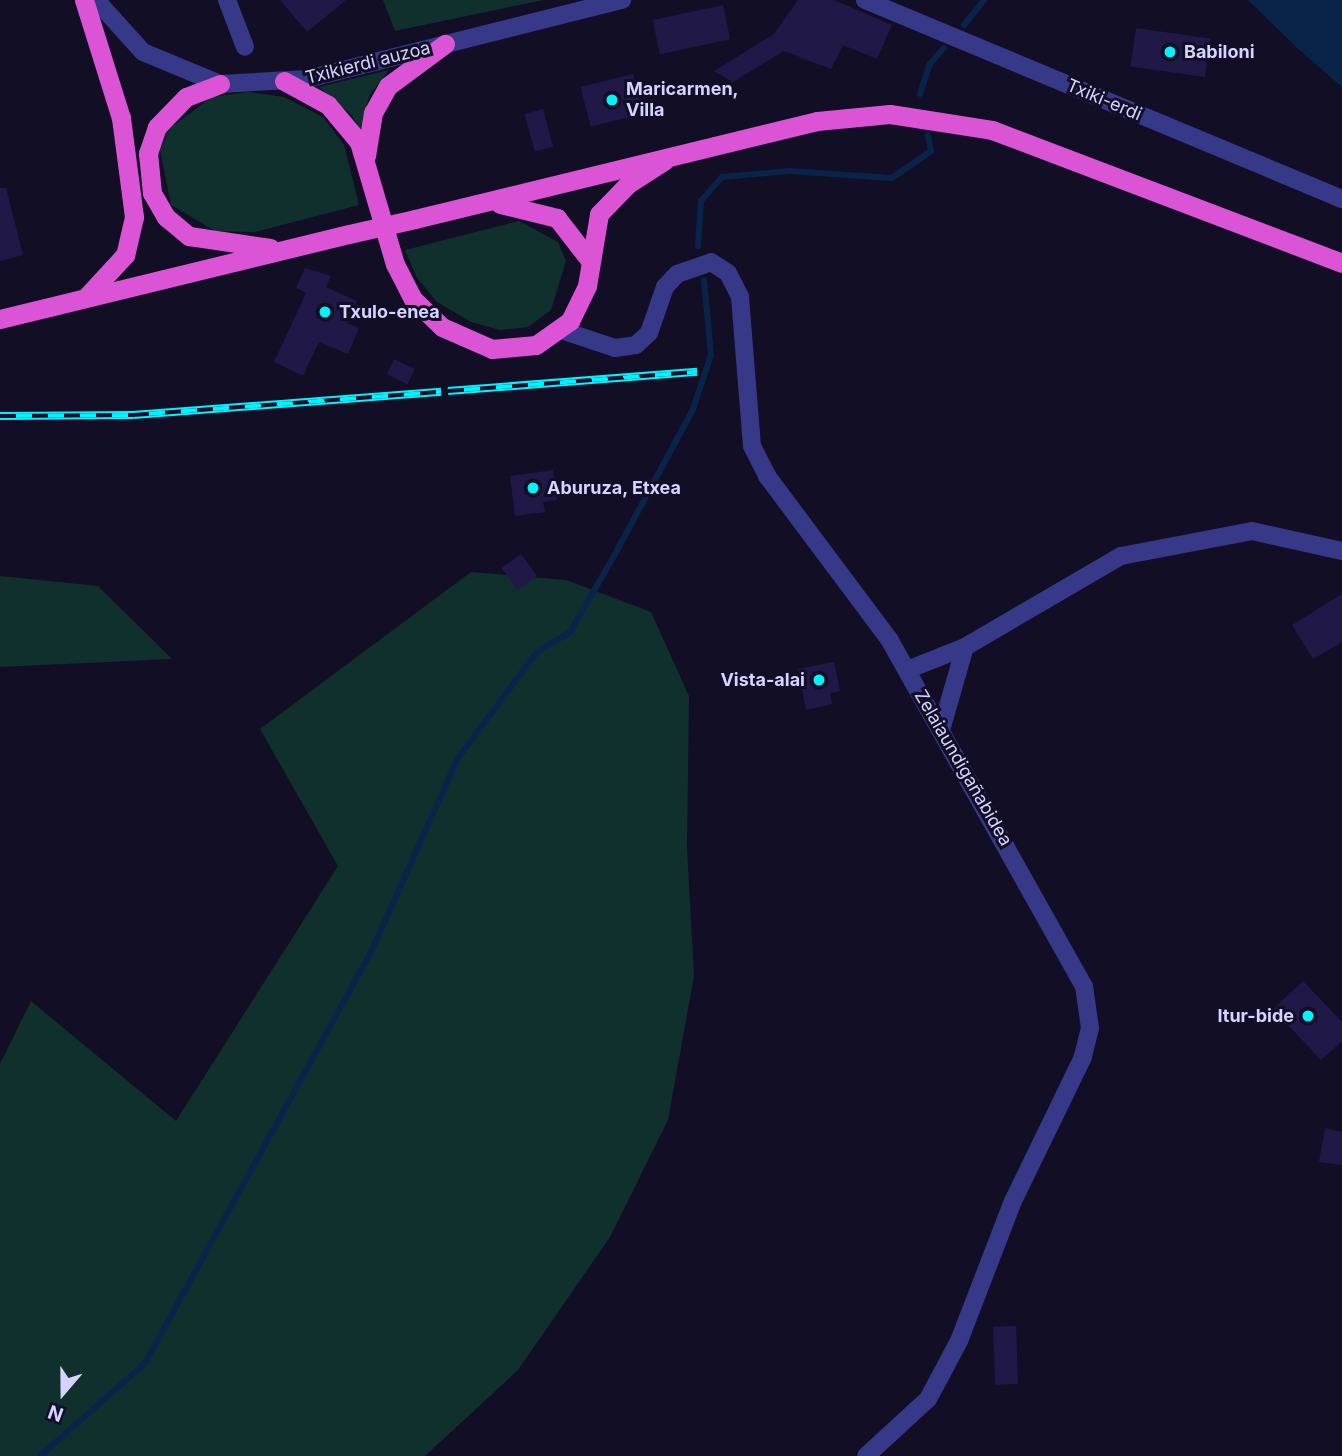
<!DOCTYPE html>
<meta charset="utf-8">
<style>
body{margin:0}
#map{position:relative;width:1342px;height:1456px;overflow:hidden;background:#110e26;font-family:Inter,sans-serif}
div>[style]{position:absolute}
[style*='--x']{left:calc(var(--x)*1px);top:calc(var(--y)*1px);width:calc(var(--w)*1px);rotate:calc(var(--a)*1deg)}
.green>*{inset:0;background:#10302d}
.water>*{inset:0;background:#0a2449}
.stream>*{height:6px;margin:-3px;padding:0 3px;transform-origin:3px;border-radius:3px;background:#0a2449}
.building>*{inset:0;background:#201948;transform-origin:0 0}
.minor>*{height:18px;margin:-9px;padding:0 9px;transform-origin:9px;border-radius:9px;background:#373887}
.tertiary>*{height:18px;margin:-9px;padding:0 9px;transform-origin:9px;border-radius:9px;background:#373887}
.trunk>*{height:19px;margin:-9.5px;padding:0 9.5px;transform-origin:9.5px;border-radius:9.5px;background:#dc54d6}
.rail>*{height:8px;margin-top:-4px;transform-origin:0;background:repeating-linear-gradient(90deg,#110e26 0 16px,#00f3fe 0 32px);box-sizing:border-box;border-block:2px solid #00f3fe}
.trunk-bridge>*{height:19px;margin:-9.5px;padding:0 9.5px;transform-origin:9.5px;border-radius:9.5px;background:#dc54d6}
.dots>*{width:19px;height:19px;translate:-50% -50%;box-sizing:border-box;border:4px solid #110e26;border-radius:50%}
span{translate:-50% -50%;white-space:nowrap;text-align:center;line-height:1.15;-webkit-text-stroke:6px #110e26;paint-order:stroke}
.poi-label{font-size:18px;color:#d5d3ff;font-weight:700}
.left{translate:0 -50%;text-align:left}
.right{translate:-100% -50%;text-align:right}
.street-label{font-size:18px;color:#d5d3ff}
.north{position:absolute;left:28px;top:1358px;width:70px;height:70px;-webkit-text-stroke:5px #110e26;paint-order:stroke;rotate:200deg;font-size:19px;font-weight:700;line-height:28px;text-align:center;color:#d5d3ff}
.north::after{content:'';display:block;margin:auto;width:24px;height:32px;background:#d5d3ff;clip-path:polygon(50% 0,100% 100%,50% 72%,0 100%)}
</style>
<div id="map">
<div class="green">
<div style="clip-path:polygon(383px 0,543px 0,395px 31px)"></div>
<div style="clip-path:polygon(389px 70px,369px 96px,361px 132px,352px 115px,319px 87px)"></div>
<div style="clip-path:polygon(249px 92px,284px 97px,323px 117px,344px 145px,359px 205px,255px 232px,215px 231px,171px 205px,160px 150px,170px 128px,212px 97px)"></div>
<div style="clip-path:polygon(519px 221px,558px 242px,566px 261px,551px 310px,528px 327px,500px 330px,471px 322px,437px 302px,417px 278px,405px 250px)"></div>
<div style="clip-path:polygon(471px 572px,566px 580px,651px 612px,689px 696px,687px 848px,694px 976px,668px 1120px,610px 1237px,518px 1370px,425px 1456px,0 1456px,0 1064px,31px 1001px,176px 1121px,338px 866px,260px 729px)"></div>
<div style="clip-path:polygon(0 576px,98px 586px,172px 659px,0 667px)"></div>
</div>
<div class="water">
<div style="clip-path:polygon(1248px 0,1342px 0,1342px 87px,1297px 48px)"></div>
</div>
<div class="stream">
<div style="--x:964;--y:25;--w:32;--a:-51"></div>
<div style="--x:920;--y:94;--w:32;--a:-72"></div>
<div style="--x:930;--y:64;--w:21;--a:-49"></div>
<div style="--x:698;--y:246;--w:45;--a:-86.2"></div>
<div style="--x:701;--y:201;--w:32;--a:-49"></div>
<div style="--x:722;--y:177;--w:67;--a:-5.1"></div>
<div style="--x:789;--y:171;--w:103;--a:3.9"></div>
<div style="--x:892;--y:178;--w:47;--a:-34.7"></div>
<div style="--x:931;--y:151;--w:16;--a:-101"></div>
<div style="--x:40;--y:1456;--w:140;--a:-41.5"></div>
<div style="--x:145;--y:1363;--w:471;--a:-61.2"></div>
<div style="--x:372;--y:950;--w:210;--a:-65.9"></div>
<div style="--x:458;--y:758;--w:132;--a:-53.3"></div>
<div style="--x:537;--y:652;--w:39;--a:-31"></div>
<div style="--x:570;--y:632;--w:88;--a:-59.9"></div>
<div style="--x:614;--y:556;--w:167;--a:-61.7"></div>
<div style="--x:693;--y:409;--w:57;--a:-71.6"></div>
<div style="--x:711;--y:355;--w:75;--a:-95.3"></div>
</div>
<div class="building">
<div style="clip-path:polygon(280px 0,346px 0,307px 32px)"></div>
<div style="clip-path:polygon(798px 0,834px 0,892px 25px,877px 59px,843px 45px,831px 69px,784px 51px,733px 82px,714px 71px,774px 34px)"></div>
<div style="left:723px;top:5px;width:35px;height:72px;rotate:78deg"></div>
<div style="left:1136px;top:28px;width:75px;height:39px;rotate:8deg"></div>
<div style="left:633px;top:74px;width:41px;height:54px;rotate:76deg"></div>
<div style="left:543px;top:109px;width:39px;height:19px;rotate:75deg"></div>
<div style="clip-path:polygon(0 188px,6px 188px,23px 255px,0 261px)"></div>
<div style="clip-path:polygon(305px 268px,331px 276px,326px 287px,357px 301px,347px 323px,359px 328px,348px 354px,319px 342px,303px 376px,274px 362px,306px 293px,296px 288px)"></div>
<div style="left:394px;top:359px;width:23px;height:17px;rotate:25deg"></div>
<div style="clip-path:polygon(553px 470px,557px 500px,543px 502px,545px 512px,515px 516px,510px 476px)"></div>
<div style="left:521px;top:554px;width:27px;height:24px;rotate:54deg"></div>
<div style="clip-path:polygon(1342px 594px,1342px 642px,1313px 659px,1292px 625px)"></div>
<div style="clip-path:polygon(834px 662px,840px 691px,830px 693px,832px 704px,806px 710px,798px 669px)"></div>
<div style="clip-path:polygon(1303px 981px,1342px 1022px,1342px 1041px,1321px 1060px,1273px 1009px)"></div>
<div style="clip-path:polygon(1325px 1128px,1342px 1132px,1342px 1165px,1319px 1162px)"></div>
<div style="left:1016px;top:1326px;width:58px;height:23px;rotate:88deg"></div>
</div>
<div class="minor">
<div style="--x:227;--y:0;--w:50;--a:69"></div>
<div style="--x:865;--y:0;--w:517;--a:22.65"></div>
<div style="--x:561;--y:330;--w:57;--a:18.4"></div>
<div style="--x:615;--y:348;--w:21;--a:-8"></div>
<div style="--x:636;--y:345;--w:18;--a:-43"></div>
<div style="--x:649;--y:333;--w:49;--a:-70.8"></div>
<div style="--x:665;--y:287;--w:18;--a:-47"></div>
<div style="--x:677;--y:274;--w:36;--a:-19"></div>
<div style="--x:711;--y:262;--w:20;--a:33"></div>
<div style="--x:728;--y:273;--w:27;--a:63"></div>
<div style="--x:740;--y:297;--w:149;--a:85.4"></div>
<div style="--x:752;--y:446;--w:34;--a:63"></div>
<div style="--x:767;--y:476;--w:204;--a:53.2"></div>
<div style="--x:889;--y:639;--w:398;--a:60.7"></div>
<div style="--x:1084;--y:986;--w:42;--a:81.9"></div>
<div style="--x:1090;--y:1028;--w:30;--a:104"></div>
<div style="--x:1083;--y:1057;--w:160;--a:115.9"></div>
<div style="--x:1013;--y:1201;--w:150;--a:111.1"></div>
<div style="--x:959;--y:1341;--w:66;--a:118.1"></div>
<div style="--x:928;--y:1399;--w:84;--a:137.4"></div>
<div style="--x:907;--y:670;--w:62;--a:-21.6"></div>
<div style="--x:965;--y:647;--w:181;--a:-30.3"></div>
<div style="--x:1121;--y:556;--w:133;--a:-10.8"></div>
<div style="--x:1252;--y:531;--w:92;--a:12.5"></div>
<div style="--x:941;--y:730;--w:86;--a:-73.9"></div>
</div>
<div class="tertiary">
<div style="--x:96;--y:0;--w:70;--a:47.9"></div>
<div style="--x:143;--y:52;--w:83;--a:22.6"></div>
<div style="--x:220;--y:84;--w:87;--a:-3.3"></div>
<div style="--x:307;--y:79;--w:325;--a:-14.1"></div>
</div>
<div class="trunk">
<div style="--x:84;--y:0;--w:124;--a:72.6"></div>
<div style="--x:121;--y:118;--w:100;--a:82.5"></div>
<div style="--x:134;--y:217;--w:39;--a:103"></div>
<div style="--x:125;--y:255;--w:54;--a:132.8"></div>
<div style="--x:284;--y:81;--w:50;--a:28.6"></div>
<div style="--x:328;--y:105;--w:48;--a:50"></div>
<div style="--x:359;--y:142;--w:127;--a:73.6"></div>
<div style="--x:395;--y:264;--w:39;--a:63"></div>
<div style="--x:413;--y:299;--w:40;--a:44"></div>
<div style="--x:442;--y:327;--w:55;--a:23.7"></div>
<div style="--x:492;--y:349;--w:44;--a:-5.2"></div>
<div style="--x:536;--y:345;--w:42;--a:-35.2"></div>
<div style="--x:570;--y:321;--w:39;--a:-64"></div>
<div style="--x:587;--y:286;--w:73;--a:-80.5"></div>
<div style="--x:599;--y:214;--w:42;--a:-46"></div>
<div style="--x:628;--y:184;--w:43;--a:-32.6"></div>
<div style="--x:220;--y:84;--w:36;--a:159"></div>
<div style="--x:186;--y:97;--w:42;--a:134"></div>
<div style="--x:157;--y:127;--w:28;--a:109"></div>
<div style="--x:148;--y:153;--w:40;--a:84.3"></div>
<div style="--x:152;--y:193;--w:28;--a:60"></div>
<div style="--x:166;--y:217;--w:30;--a:40"></div>
<div style="--x:189;--y:236;--w:82;--a:8.4"></div>
<div style="--x:366;--y:156;--w:44;--a:-80.8"></div>
<div style="--x:373;--y:113;--w:31;--a:-61"></div>
<div style="--x:388;--y:86;--w:71;--a:-36.4"></div>
<div style="--x:500;--y:204;--w:59;--a:13.8"></div>
<div style="--x:557;--y:218;--w:51;--a:52.2"></div>
<div style="--x:415;--y:219;--w:414;--a:-13.7"></div>
<div style="--x:817;--y:121;--w:73;--a:-5.5"></div>
<div style="--x:890;--y:114;--w:103;--a:8.9"></div>
<div style="--x:992;--y:130;--w:374;--a:20.8"></div>
<div style="--x:0;--y:319;--w:359;--a:-13.7"></div>
</div>
<div class="rail">
<div style="--x:448;--y:391;--w:250;--a:-4.4"></div>
<div style="--x:0;--y:416;--w:133;--a:-0.4"></div>
<div style="--x:133;--y:415;--w:309;--a:-4.3"></div>
</div>
<div class="trunk-bridge">
<div style="--x:349;--y:234;--w:68;--a:-12.8"></div>
</div>
<div class="dots">
<div style="left:1170px;top:52px;background:#00f3fe"></div>
<div style="left:612px;top:100px;background:#00f3fe"></div>
<div style="left:325px;top:312px;background:#00f3fe"></div>
<div style="left:533px;top:488px;background:#00f3fe"></div>
<div style="left:819px;top:680px;background:#00f3fe"></div>
<div style="left:1308px;top:1016px;background:#00f3fe"></div>
</div>
<div class="poi-label">
<span class="left" style="left:1184px;top:52px">Babiloni</span>
<span class="left" style="left:626px;top:100px">Maricarmen,<br>Villa</span>
<span class="left" style="left:339px;top:312px">Txulo-enea</span>
<span class="left" style="left:547px;top:488px">Aburuza, Etxea</span>
<span class="right" style="left:805px;top:680px">Vista-alai</span>
<span class="right" style="left:1294px;top:1016px">Itur-bide</span>
</div>
<div class="street-label">
<span style="left:368px;top:63px;rotate:-14deg">Txikierdi auzoa</span>
<span style="left:1104px;top:100px;rotate:23deg">Txiki-erdi</span>
<span style="left:963px;top:768px;rotate:60deg">Zelaiaundigañabidea</span>
</div>
<div class="north">N</div>
</div>
